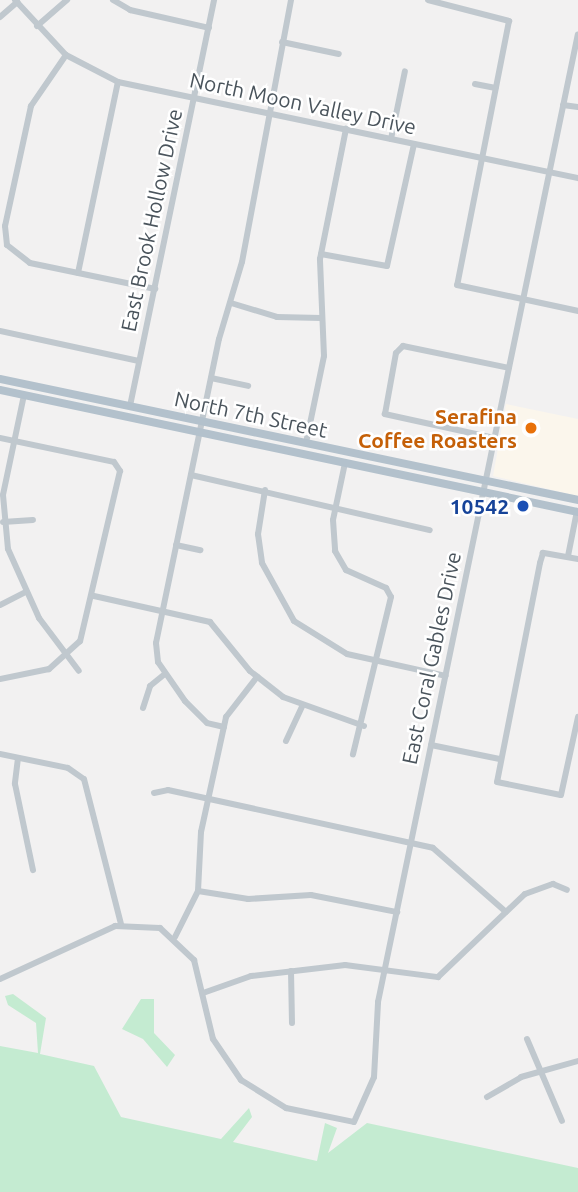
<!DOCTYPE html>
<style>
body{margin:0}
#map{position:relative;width:578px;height:1192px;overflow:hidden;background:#f2f1f1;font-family:Ubuntu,sans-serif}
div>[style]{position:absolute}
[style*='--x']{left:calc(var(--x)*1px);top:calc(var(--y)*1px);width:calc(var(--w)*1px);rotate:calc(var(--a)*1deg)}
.commercial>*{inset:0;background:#fbf6ec}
.green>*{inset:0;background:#c4ebd1}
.minor>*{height:6px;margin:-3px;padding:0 3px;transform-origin:3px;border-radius:3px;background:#c0c8ce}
.major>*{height:8px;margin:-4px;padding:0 4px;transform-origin:4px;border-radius:4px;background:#b3c1cc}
.dots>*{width:19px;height:19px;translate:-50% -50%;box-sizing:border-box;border:4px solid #fff;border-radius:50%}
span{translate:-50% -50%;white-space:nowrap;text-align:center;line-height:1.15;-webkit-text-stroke:5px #fff;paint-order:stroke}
.street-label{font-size:21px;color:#4a545c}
.food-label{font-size:21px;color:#c56008;font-weight:700}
.right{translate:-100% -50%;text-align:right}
.transit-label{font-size:21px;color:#164399;font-weight:700}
</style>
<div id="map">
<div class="commercial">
<div style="clip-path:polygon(506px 404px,578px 419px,578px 496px,493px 476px)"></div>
</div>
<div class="green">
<div style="clip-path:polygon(13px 994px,46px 1018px,40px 1054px,94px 1066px,121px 1117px,221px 1139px,249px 1108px,252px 1117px,233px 1142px,317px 1161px,325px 1123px,337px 1128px,328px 1153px,367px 1123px,578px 1168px,578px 1192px,0 1192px,0 1046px,38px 1053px,36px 1023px,8px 1005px,5px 996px)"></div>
<div style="clip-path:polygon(141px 999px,154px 999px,154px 1033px,175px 1055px,167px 1067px,143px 1039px,122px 1029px)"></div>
</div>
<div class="minor">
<div style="--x:15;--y:0;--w:75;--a:47.2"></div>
<div style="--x:66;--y:55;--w:59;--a:27.4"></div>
<div style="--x:118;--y:82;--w:470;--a:11.8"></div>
<div style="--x:113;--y:0;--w:20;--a:30"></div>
<div style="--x:130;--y:10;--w:81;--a:12.8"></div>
<div style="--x:428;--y:0;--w:84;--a:14.5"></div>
<div style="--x:509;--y:21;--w:269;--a:101.1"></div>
<div style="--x:457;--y:285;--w:124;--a:12.1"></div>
<div style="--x:0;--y:17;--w:23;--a:-41"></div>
<div style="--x:37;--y:26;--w:40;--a:-41"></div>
<div style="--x:282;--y:42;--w:58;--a:11.9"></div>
<div style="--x:66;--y:55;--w:62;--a:124.5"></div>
<div style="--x:31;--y:106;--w:123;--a:102.2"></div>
<div style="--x:5;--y:226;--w:19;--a:84"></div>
<div style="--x:7;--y:245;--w:29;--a:38"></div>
<div style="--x:30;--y:263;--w:128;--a:11.7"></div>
<div style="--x:475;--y:84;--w:21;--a:11"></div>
<div style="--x:563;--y:105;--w:15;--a:8"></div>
<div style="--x:391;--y:139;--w:69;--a:-78.4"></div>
<div style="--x:321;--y:254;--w:67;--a:10.3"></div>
<div style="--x:387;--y:266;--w:125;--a:-77.5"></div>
<div style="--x:78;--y:273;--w:195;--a:-78.2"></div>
<div style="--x:231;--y:303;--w:48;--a:16.9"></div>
<div style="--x:277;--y:317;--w:44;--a:1.3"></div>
<div style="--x:0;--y:331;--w:142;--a:12.2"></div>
<div style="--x:211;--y:378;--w:38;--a:12"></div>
<div style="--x:24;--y:395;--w:102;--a:101.9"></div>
<div style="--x:3;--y:495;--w:54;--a:84.7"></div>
<div style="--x:8;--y:549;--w:76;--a:65.8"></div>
<div style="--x:39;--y:618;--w:66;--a:53"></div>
<div style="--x:130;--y:406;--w:415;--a:-78.3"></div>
<div style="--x:0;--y:438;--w:116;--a:11.9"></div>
<div style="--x:114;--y:462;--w:11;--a:56"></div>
<div style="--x:120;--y:471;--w:175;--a:103.2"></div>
<div style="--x:80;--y:641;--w:42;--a:137.9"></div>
<div style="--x:49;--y:669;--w:50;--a:168.5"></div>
<div style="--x:494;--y:438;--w:112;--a:-167.6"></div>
<div style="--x:385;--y:414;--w:62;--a:-79.8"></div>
<div style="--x:396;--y:353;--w:10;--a:-45"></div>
<div style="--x:403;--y:346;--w:108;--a:11.7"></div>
<div style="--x:306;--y:443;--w:89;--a:-78.3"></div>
<div style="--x:324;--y:356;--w:97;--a:-92.4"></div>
<div style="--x:320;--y:259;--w:133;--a:-78.7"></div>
<div style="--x:345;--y:463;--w:58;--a:101.9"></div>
<div style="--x:333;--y:520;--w:31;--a:86"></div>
<div style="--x:335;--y:551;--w:22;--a:60"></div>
<div style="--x:346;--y:570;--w:44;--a:24.2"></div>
<div style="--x:386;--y:588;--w:10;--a:61"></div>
<div style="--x:391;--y:597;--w:162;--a:103.6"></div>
<div style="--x:191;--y:475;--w:245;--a:13"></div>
<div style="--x:265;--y:490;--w:45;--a:99"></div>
<div style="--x:258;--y:534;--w:29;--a:82"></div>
<div style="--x:262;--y:563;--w:66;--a:61.1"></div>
<div style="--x:294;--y:621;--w:62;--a:31.9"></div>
<div style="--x:347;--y:654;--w:101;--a:12.5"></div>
<div style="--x:3;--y:522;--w:30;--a:-4"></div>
<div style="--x:176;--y:545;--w:25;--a:12"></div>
<div style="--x:568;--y:556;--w:46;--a:-78.7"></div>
<div style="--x:578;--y:559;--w:36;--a:-170"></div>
<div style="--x:543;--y:553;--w:10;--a:107"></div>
<div style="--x:540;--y:563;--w:223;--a:101.1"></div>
<div style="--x:497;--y:782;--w:65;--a:11.5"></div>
<div style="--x:561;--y:795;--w:80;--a:-77.7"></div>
<div style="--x:94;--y:596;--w:119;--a:12.6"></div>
<div style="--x:210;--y:622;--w:63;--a:50.8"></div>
<div style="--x:250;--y:671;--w:42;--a:38.2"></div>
<div style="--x:283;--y:697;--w:86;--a:19.7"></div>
<div style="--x:0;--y:605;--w:29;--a:-27"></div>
<div style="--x:143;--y:708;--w:23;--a:-72"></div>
<div style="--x:150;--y:686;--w:19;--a:-39"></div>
<div style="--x:224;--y:727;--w:17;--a:-167"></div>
<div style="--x:207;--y:723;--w:31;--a:-135"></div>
<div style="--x:185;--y:701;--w:47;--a:-124.7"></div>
<div style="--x:158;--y:662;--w:19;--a:-96"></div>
<div style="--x:156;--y:643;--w:310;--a:-78.3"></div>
<div style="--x:219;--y:339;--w:80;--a:-73.4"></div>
<div style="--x:242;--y:262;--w:267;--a:-79.4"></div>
<div style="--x:286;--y:741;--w:38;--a:-65"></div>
<div style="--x:431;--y:745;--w:70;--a:11.5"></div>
<div style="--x:0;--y:754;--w:69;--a:11.6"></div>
<div style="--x:68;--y:768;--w:19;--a:35"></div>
<div style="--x:84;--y:779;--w:150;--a:75.7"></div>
<div style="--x:18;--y:758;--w:26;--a:97"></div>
<div style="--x:15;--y:784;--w:88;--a:78.2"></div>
<div style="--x:154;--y:793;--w:14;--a:-12"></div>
<div style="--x:168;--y:790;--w:271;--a:12.3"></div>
<div style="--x:433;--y:848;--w:97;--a:41.2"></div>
<div style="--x:198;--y:891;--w:51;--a:9.1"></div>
<div style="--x:248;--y:899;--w:63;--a:-3.6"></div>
<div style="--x:311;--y:895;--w:88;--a:11.2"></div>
<div style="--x:175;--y:937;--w:51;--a:-63.4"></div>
<div style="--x:198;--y:891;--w:59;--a:-87.1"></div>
<div style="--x:201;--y:832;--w:118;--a:-77.7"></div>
<div style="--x:226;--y:717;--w:51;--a:-52.2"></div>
<div style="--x:291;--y:971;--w:52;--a:88.9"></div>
<div style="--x:0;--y:979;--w:127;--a:-24.7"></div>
<div style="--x:115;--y:926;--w:45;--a:2.5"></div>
<div style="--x:160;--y:928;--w:47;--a:43.3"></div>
<div style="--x:194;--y:960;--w:81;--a:76.5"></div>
<div style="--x:213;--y:1039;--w:50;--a:55.7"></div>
<div style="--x:241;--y:1080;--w:53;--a:31.9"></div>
<div style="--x:286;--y:1108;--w:69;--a:11.6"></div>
<div style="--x:354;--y:1122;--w:49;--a:-66"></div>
<div style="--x:374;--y:1077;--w:75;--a:-86.9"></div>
<div style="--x:378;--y:1002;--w:988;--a:-78.33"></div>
<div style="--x:203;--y:993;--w:51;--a:-19.5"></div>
<div style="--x:251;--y:976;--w:95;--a:-6.7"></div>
<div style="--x:345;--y:965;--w:94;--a:7.4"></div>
<div style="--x:438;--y:977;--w:120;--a:-43.7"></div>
<div style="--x:525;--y:894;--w:30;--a:-20"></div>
<div style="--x:553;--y:884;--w:15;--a:23"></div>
<div style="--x:527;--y:1039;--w:89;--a:66.9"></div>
<div style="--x:487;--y:1097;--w:39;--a:-30"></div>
<div style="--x:521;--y:1077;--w:59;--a:-15.7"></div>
</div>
<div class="major">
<div style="--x:0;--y:379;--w:591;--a:11.82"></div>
<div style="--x:0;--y:390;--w:591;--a:11.92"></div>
</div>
<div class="dots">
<div style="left:531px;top:428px;background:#e8710a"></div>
<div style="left:523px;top:506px;background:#1a4fb4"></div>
</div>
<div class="street-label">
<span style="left:303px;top:103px;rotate:12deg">North Moon Valley Drive</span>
<span style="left:151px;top:220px;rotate:-78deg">East Brook Hollow Drive</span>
<span style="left:251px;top:414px;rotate:12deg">North 7th Street</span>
<span style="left:431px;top:658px;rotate:-78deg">East Coral Gables Drive</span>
</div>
<div class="food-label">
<span class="right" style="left:517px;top:428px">Serafina<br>Coffee Roasters</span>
</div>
<div class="transit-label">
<span class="right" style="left:509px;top:506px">10542</span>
</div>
</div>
